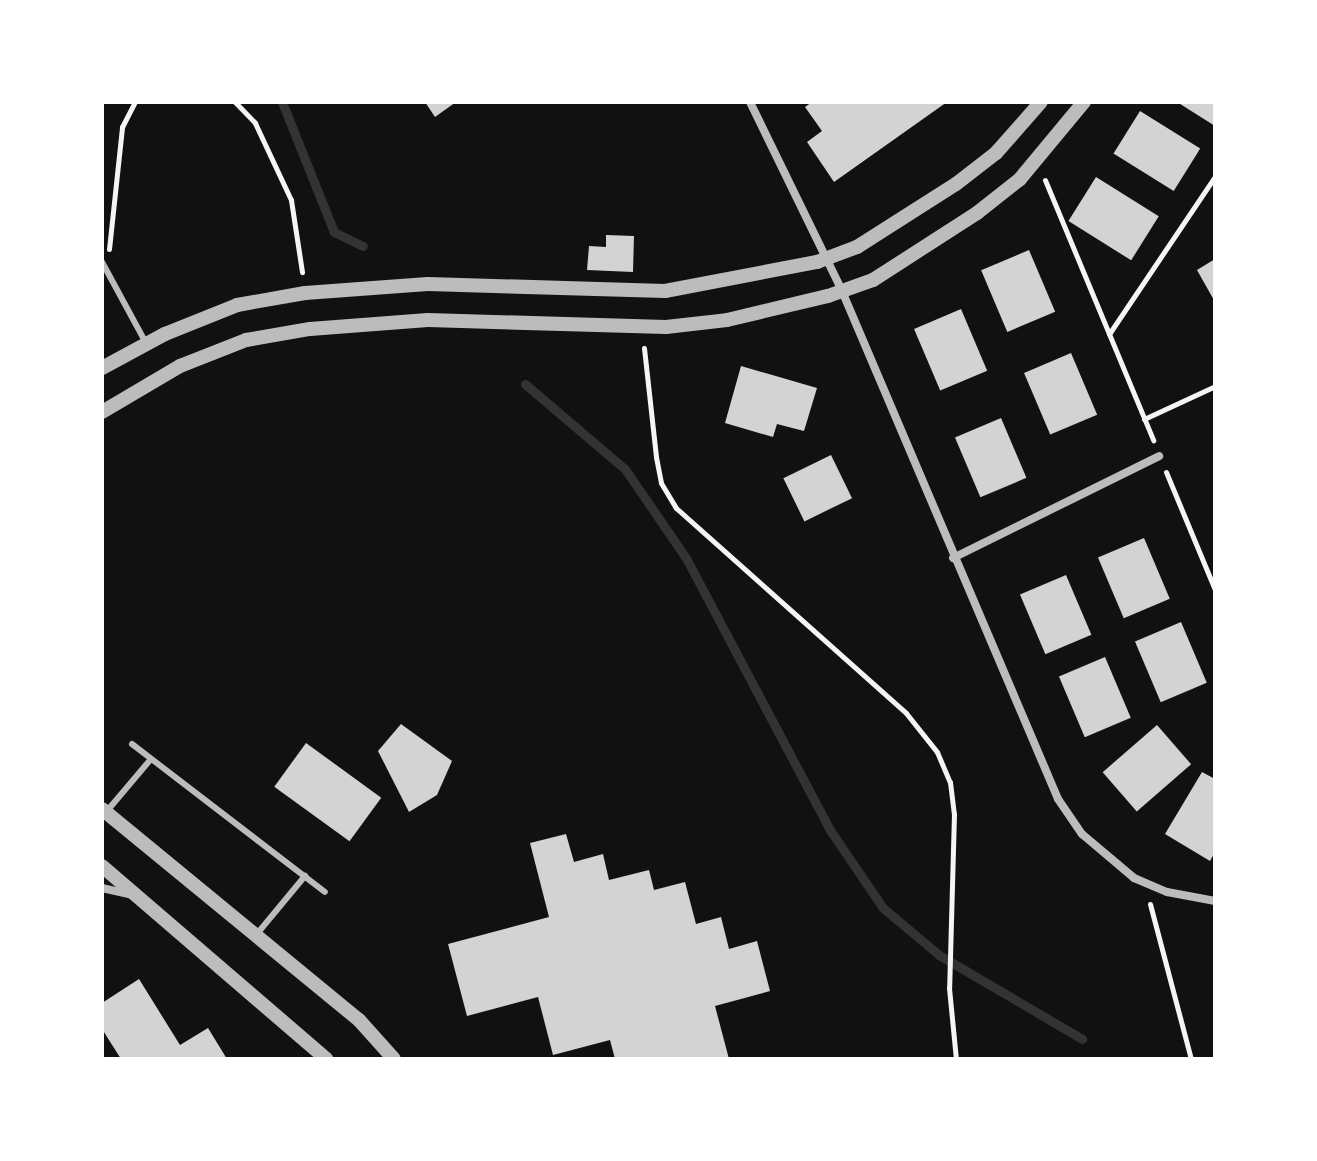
<!DOCTYPE html>
<style>
body{margin:0}
#map{position:relative;width:1317px;height:1161px;overflow:hidden;background:#111;font-family:"DejaVu Sans",sans-serif}
div>[style]{position:absolute}
[style*='--x']{left:calc(var(--x)*1px);top:calc(var(--y)*1px);width:calc(var(--w)*1px);rotate:calc(var(--a)*1deg)}
.stream>*{height:9px;margin:-4.5px;padding:0 4.5px;transform-origin:4.5px;border-radius:4.5px;background:#333}
.building>*{inset:0;background:#d3d3d3;transform-origin:0 0}
.path>*{height:5px;margin:-2.5px;padding:0 2.5px;transform-origin:2.5px;border-radius:2.5px;background:#f5f5f5}
.service>*{height:6px;margin:-3px;padding:0 3px;transform-origin:3px;border-radius:3px;background:#bcbcbc}
.minor>*{height:8px;margin:-4px;padding:0 4px;transform-origin:4px;border-radius:4px;background:#bcbcbc}
.tertiary>*{height:14px;margin:-7px;padding:0 7px;transform-origin:7px;border-radius:7px;background:#bcbcbc}
span{translate:-50% -50%;white-space:nowrap;text-align:center;line-height:1.15;-webkit-text-stroke:8px #fff;paint-order:stroke}
.frame{position:absolute;inset:0;border:104px solid #fff;pointer-events:none}
</style>
<div id="map">
<div class="stream">
<div style="--x:282;--y:102;--w:140;--a:68.2"></div>
<div style="--x:334;--y:232;--w:32;--a:26"></div>
<div style="--x:525;--y:384;--w:131;--a:40.4"></div>
<div style="--x:625;--y:469;--w:108;--a:55.6"></div>
<div style="--x:686;--y:558;--w:308;--a:62.1"></div>
<div style="--x:830;--y:830;--w:94;--a:55.8"></div>
<div style="--x:883;--y:908;--w:73;--a:40"></div>
<div style="--x:939;--y:955;--w:166;--a:30.4"></div>
</div>
<div class="building">
<div style="clip-path:polygon(425px 102px,456px 102px,435px 117px)"></div>
<div style="clip-path:polygon(812px 102px,864px 104px,947px 102px,834px 182px,807px 142px,822px 131px,805px 107px)"></div>
<div style="clip-path:polygon(1177px 102px,1215px 102px,1215px 126px)"></div>
<div style="left:1140px;top:111px;width:71px;height:50px;rotate:32deg"></div>
<div style="left:1096px;top:177px;width:74px;height:52px;rotate:32deg"></div>
<div style="clip-path:polygon(606px 235px,634px 236px,633px 272px,587px 270px,589px 246px,606px 247px)"></div>
<div style="left:1029px;top:250px;width:67px;height:52px;rotate:67deg"></div>
<div style="clip-path:polygon(1215px 259px,1215px 302px,1197px 270px)"></div>
<div style="left:961px;top:309px;width:67px;height:51px;rotate:67deg"></div>
<div style="left:1071px;top:353px;width:67px;height:51px;rotate:67deg"></div>
<div style="clip-path:polygon(741px 366px,817px 388px,804px 431px,777px 424px,773px 437px,725px 423px)"></div>
<div style="left:1001px;top:418px;width:65px;height:50px;rotate:67deg"></div>
<div style="left:831px;top:455px;width:48px;height:53px;rotate:64deg"></div>
<div style="left:1144px;top:538px;width:66px;height:50px;rotate:67deg"></div>
<div style="left:1066px;top:575px;width:65px;height:50px;rotate:67deg"></div>
<div style="left:1181px;top:622px;width:66px;height:50px;rotate:67deg"></div>
<div style="left:1105px;top:657px;width:66px;height:50px;rotate:67deg"></div>
<div style="clip-path:polygon(401px 724px,452px 761px,437px 795px,409px 812px,378px 751px)"></div>
<div style="left:1157px;top:725px;width:52px;height:72px;rotate:49deg"></div>
<div style="left:306px;top:743px;width:93px;height:54px;rotate:36deg"></div>
<div style="clip-path:polygon(1202px 772px,1215px 779px,1215px 852px,1210px 861px,1165px 834px)"></div>
<div style="clip-path:polygon(566px 834px,574px 862px,603px 854px,609px 880px,649px 870px,654px 890px,685px 882px,696px 924px,721px 917px,729px 949px,757px 941px,770px 991px,715px 1006px,729px 1059px,615px 1059px,610px 1040px,553px 1055px,538px 997px,467px 1016px,448px 944px,549px 917px,530px 843px)"></div>
<div style="clip-path:polygon(139px 979px,180px 1045px,208px 1028px,227px 1059px,121px 1059px,102px 1029px,102px 1003px)"></div>
</div>
<div class="path">
<div style="--x:235;--y:102;--w:29;--a:46"></div>
<div style="--x:255;--y:123;--w:85;--a:64.9"></div>
<div style="--x:291;--y:200;--w:73;--a:81.3"></div>
<div style="--x:1045;--y:180;--w:282;--a:67.4"></div>
<div style="--x:109;--y:249;--w:123;--a:-83.9"></div>
<div style="--x:122;--y:127;--w:28;--a:-63"></div>
<div style="--x:1109;--y:334;--w:190;--a:-56.1"></div>
<div style="--x:644;--y:348;--w:110;--a:83.7"></div>
<div style="--x:656;--y:457;--w:26;--a:79"></div>
<div style="--x:661;--y:483;--w:29;--a:59"></div>
<div style="--x:676;--y:508;--w:308;--a:41.7"></div>
<div style="--x:906;--y:713;--w:50;--a:51.5"></div>
<div style="--x:937;--y:752;--w:33;--a:67"></div>
<div style="--x:950;--y:782;--w:32;--a:83"></div>
<div style="--x:954;--y:814;--w:174;--a:91.6"></div>
<div style="--x:949;--y:988;--w:71;--a:84.4"></div>
<div style="--x:1144;--y:419;--w:78;--a:-24.9"></div>
<div style="--x:1166;--y:472;--w:128;--a:67.4"></div>
<div style="--x:1150;--y:904;--w:160;--a:75.2"></div>
</div>
<div class="service">
<div style="--x:102;--y:262;--w:92;--a:61.5"></div>
<div style="--x:132;--y:744;--w:243;--a:37.5"></div>
<div style="--x:107;--y:811;--w:68;--a:-49.8"></div>
<div style="--x:256;--y:935;--w:77;--a:-50.3"></div>
</div>
<div class="minor">
<div style="--x:750;--y:102;--w:210;--a:64"></div>
<div style="--x:842;--y:291;--w:552;--a:66.96"></div>
<div style="--x:1058;--y:799;--w:42;--a:55.6"></div>
<div style="--x:1082;--y:834;--w:68;--a:40.2"></div>
<div style="--x:1134;--y:878;--w:36;--a:23"></div>
<div style="--x:1167;--y:892;--w:49;--a:10.6"></div>
<div style="--x:953;--y:558;--w:230;--a:-26.3"></div>
<div style="--x:102;--y:888;--w:31;--a:13"></div>
</div>
<div class="tertiary">
<div style="--x:102;--y:368;--w:72;--a:-28.4"></div>
<div style="--x:165;--y:334;--w:78;--a:-21.9"></div>
<div style="--x:237;--y:305;--w:69;--a:-10"></div>
<div style="--x:305;--y:293;--w:123;--a:-4.2"></div>
<div style="--x:428;--y:284;--w:237;--a:1.7"></div>
<div style="--x:665;--y:291;--w:155;--a:-10.8"></div>
<div style="--x:817;--y:262;--w:43;--a:-20.6"></div>
<div style="--x:857;--y:247;--w:117;--a:-32.5"></div>
<div style="--x:956;--y:184;--w:51;--a:-37.8"></div>
<div style="--x:996;--y:153;--w:68;--a:-48.6"></div>
<div style="--x:102;--y:412;--w:91;--a:-30.5"></div>
<div style="--x:180;--y:366;--w:71;--a:-21.5"></div>
<div style="--x:246;--y:340;--w:65;--a:-9.8"></div>
<div style="--x:310;--y:329;--w:118;--a:-4.4"></div>
<div style="--x:428;--y:320;--w:238;--a:1.7"></div>
<div style="--x:666;--y:327;--w:61;--a:-6.5"></div>
<div style="--x:727;--y:320;--w:104;--a:-13.4"></div>
<div style="--x:828;--y:296;--w:48;--a:-19.6"></div>
<div style="--x:873;--y:280;--w:124;--a:-32.8"></div>
<div style="--x:977;--y:213;--w:55;--a:-38.3"></div>
<div style="--x:1020;--y:179;--w:100;--a:-50.3"></div>
<div style="--x:102;--y:809;--w:333;--a:39.4"></div>
<div style="--x:359;--y:1020;--w:52;--a:48.1"></div>
<div style="--x:102;--y:866;--w:296;--a:40.7"></div>
</div>
<div class="frame"></div>
</div>
